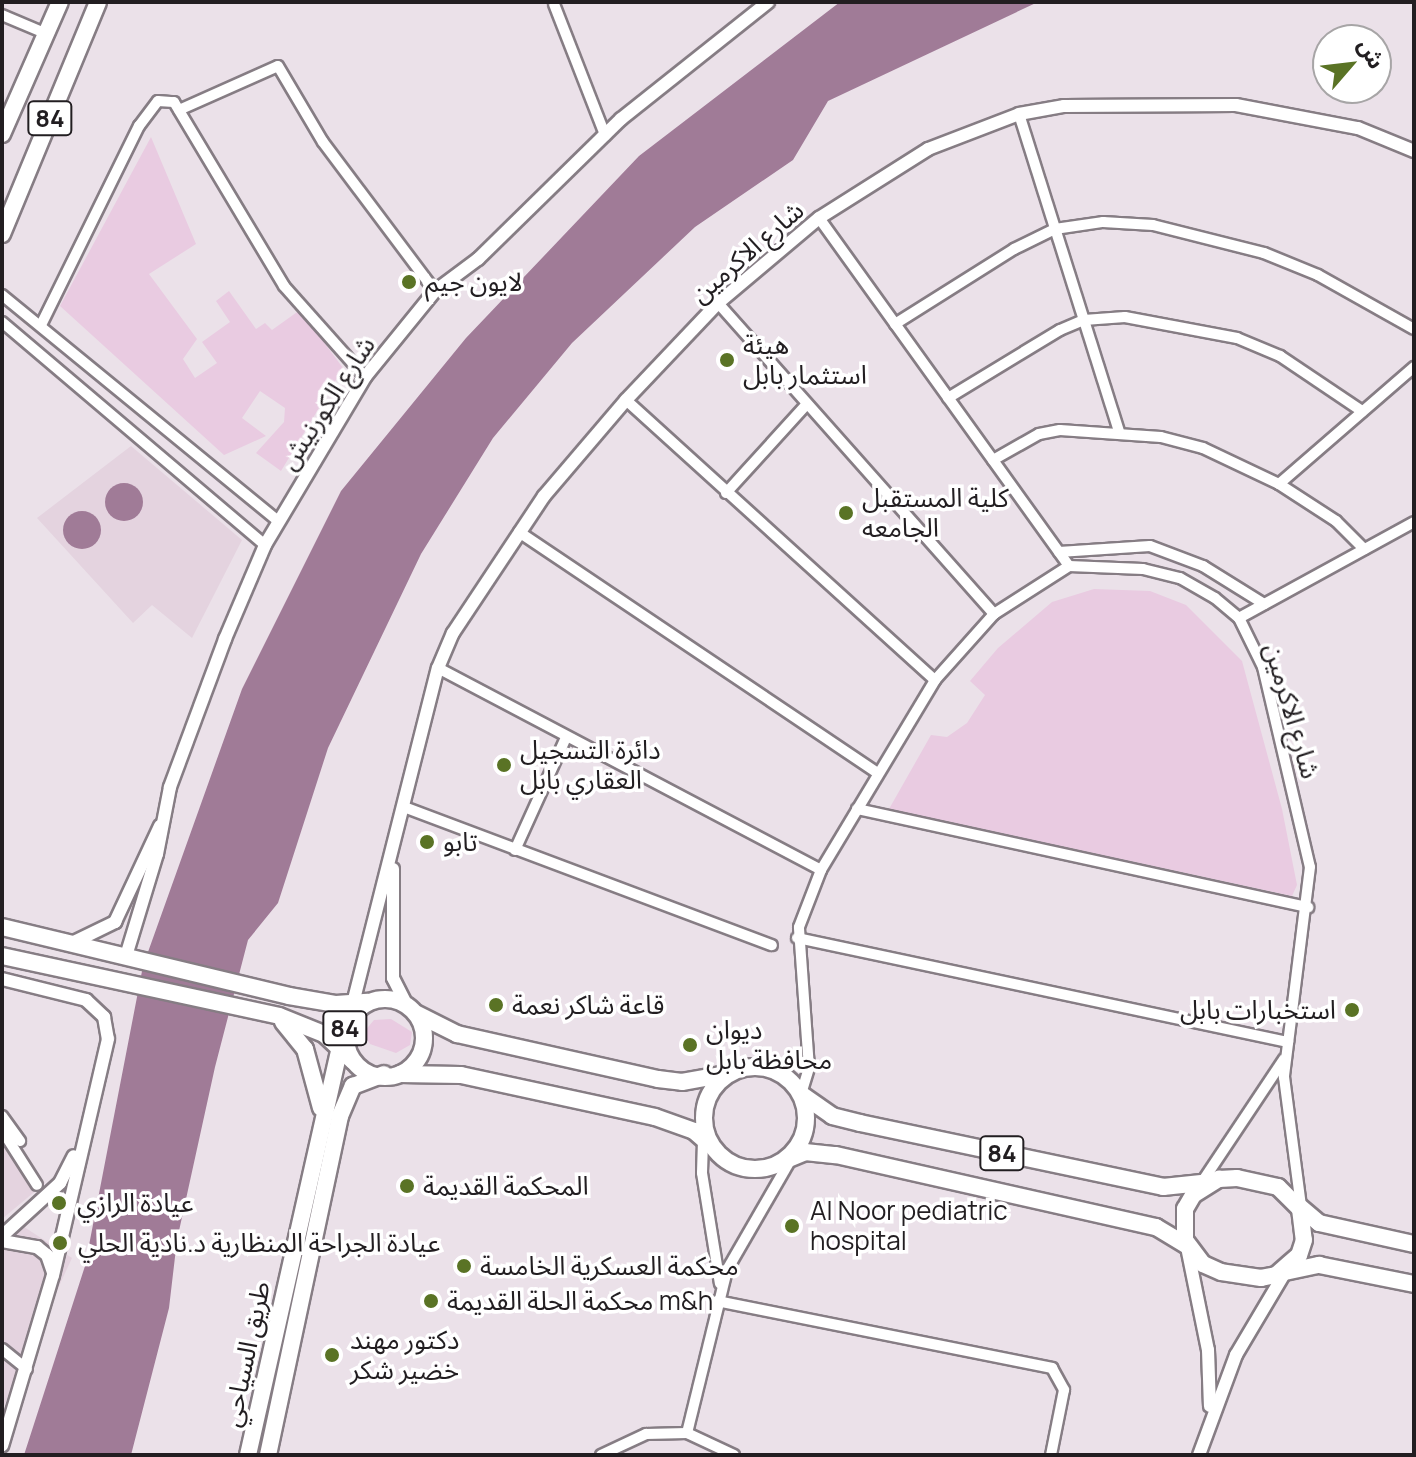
<!DOCTYPE html>
<meta charset="utf-8">
<style>
body{margin:0}
#map{position:relative;width:1416px;height:1457px;overflow:hidden;background:#ebe1e9;font-family:Manrope,"Noto Sans Arabic",sans-serif}
div>[style]{position:absolute}
[style*='--x']{left:calc(var(--x)*1px);top:calc(var(--y)*1px);width:calc(var(--w)*1px);rotate:calc(var(--a)*1deg)}
.built>*{inset:0;background:#e4d3df}
.green>*{inset:0;background:#e9cbe1}
.water>*{inset:0;background:#a07b97}
.round{border-radius:50%}
.roads{filter:drop-shadow(2px 0 #867d84) drop-shadow(-2px 0 #867d84) drop-shadow(0 2px #867d84) drop-shadow(0 -2px #867d84)}
.minor>*{height:10px;margin:-5px;padding:0 5px;transform-origin:5px;border-radius:5px;background:#fff}
.tertiary>*{height:12px;margin:-6px;padding:0 6px;transform-origin:6px;border-radius:6px;background:#fff}
.primary>*{height:16px;margin:-8px;padding:0 8px;transform-origin:8px;border-radius:8px;background:#fff}
.primary>.ring{margin:-8px;padding:0;box-sizing:content-box;background:none;border:16px solid #fff;border-radius:50%}
.dots>*{width:22px;height:22px;translate:-50% -50%;box-sizing:border-box;border:4px solid #fff;border-radius:50%}
span{translate:-50% -50%;white-space:nowrap;text-align:center;line-height:1.15;-webkit-text-stroke:7px #fff;paint-order:stroke}
.shield-label span{padding:2px 6px;background:#fff;border:2px solid;border-radius:6px;-webkit-text-stroke-width:0}
.shield-label{font-size:24px;color:#221e21;font-weight:700}
.street-label{font-size:26px;color:#221e21}
.poi-label{font-size:26px;color:#221e21}
.left{translate:0 -50%;text-align:left}
.right{translate:-100% -50%;text-align:right}
.frame{position:absolute;inset:0;border:4px solid #221e21;pointer-events:none}
.north{position:absolute;left:1312px;top:24px;width:80px;height:80px;box-sizing:border-box;background:#fff;border:2px solid #a7a5a6;border-radius:50%;rotate:62deg;font-size:22px;font-weight:700;line-height:32px;text-align:center;color:#221e21}
.north::after{content:'';display:block;margin:auto;width:28px;height:36px;background:#5a7325;clip-path:polygon(50% 0,100% 100%,50% 72%,0 100%)}
</style>
<div id="map">
<div class="built">
<div style="clip-path:polygon(131px 446px,242px 540px,192px 638px,152px 605px,133px 623px,37px 518px)"></div>
<div style="clip-path:polygon(6px 1128px,45px 1183px,2px 1219px,2px 1132px)"></div>
<div style="clip-path:polygon(21px 1225px,72px 1258px,2px 1410px,2px 1243px)"></div>
</div>
<div class="green">
<div style="clip-path:polygon(151px 137px,196px 244px,149px 274px,197px 339px,183px 359px,195px 378px,217px 363px,202px 342px,230px 322px,216px 301px,229px 291px,256px 329px,265px 323px,272px 330px,300px 310px,343px 368px,281px 471px,256px 453px,284px 422px,285px 408px,260px 391px,242px 418px,266px 436px,224px 455px,60px 306px)"></div>
<div style="clip-path:polygon(1094px 589px,1150px 591px,1186px 605px,1242px 661px,1282px 809px,1297px 885px,1292px 896px,889px 809px,931px 735px,947px 737px,967px 723px,985px 695px,970px 681px,998px 648px,1052px 602px)"></div>
<div style="clip-path:polygon(391px 1019px,412px 1032px,410px 1045px,396px 1053px,370px 1044px,363px 1033px,374px 1020px)"></div>
</div>
<div class="water">
<div style="clip-path:polygon(840px 2px,1038px 2px,828px 101px,793px 160px,695px 227px,572px 343px,493px 438px,421px 554px,328px 748px,278px 903px,248px 940px,215px 1067px,177px 1240px,169px 1308px,131px 1455px,24px 1455px,85px 1266px,143px 966px,242px 689px,341px 491px,466px 338px,639px 156px)"></div>
<div class="round" style="left:105px;top:483px;width:38px;height:38px"></div>
<div class="round" style="left:63px;top:511px;width:38px;height:38px"></div>
</div>
<div class="roads">
<div class="minor">
<div style="--x:554;--y:4;--w:141;--a:68.7"></div>
<div style="--x:2;--y:15;--w:49;--a:22.9"></div>
<div style="--x:179;--y:110;--w:108;--a:-24"></div>
<div style="--x:278;--y:66;--w:88;--a:59.4"></div>
<div style="--x:323;--y:142;--w:186;--a:53.1"></div>
<div style="--x:1019;--y:114;--w:332;--a:72.5"></div>
<div style="--x:819;--y:218;--w:428;--a:54.3"></div>
<div style="--x:2;--y:295;--w:357;--a:39.3"></div>
<div style="--x:718;--y:303;--w:416;--a:48.4"></div>
<div style="--x:2;--y:322;--w:345;--a:40.3"></div>
<div style="--x:895;--y:324;--w:141;--a:-32.2"></div>
<div style="--x:1014;--y:249;--w:46;--a:-26"></div>
<div style="--x:1055;--y:229;--w:49;--a:-8.3"></div>
<div style="--x:1103;--y:222;--w:50;--a:3.4"></div>
<div style="--x:1153;--y:225;--w:114;--a:14.2"></div>
<div style="--x:1264;--y:253;--w:58;--a:22.2"></div>
<div style="--x:1318;--y:275;--w:110;--a:29.4"></div>
<div style="--x:41;--y:325;--w:222;--a:-63.8"></div>
<div style="--x:139;--y:126;--w:31;--a:-53"></div>
<div style="--x:158;--y:101;--w:16;--a:4"></div>
<div style="--x:174;--y:102;--w:214;--a:59.1"></div>
<div style="--x:284;--y:286;--w:122;--a:48.3"></div>
<div style="--x:948;--y:398;--w:131;--a:-31.3"></div>
<div style="--x:1060;--y:330;--w:26;--a:-23"></div>
<div style="--x:1084;--y:320;--w:41;--a:-4.2"></div>
<div style="--x:1125;--y:317;--w:114;--a:10.6"></div>
<div style="--x:1237;--y:338;--w:47;--a:22.7"></div>
<div style="--x:1280;--y:356;--w:99;--a:33.9"></div>
<div style="--x:626;--y:400;--w:417;--a:42.2"></div>
<div style="--x:993;--y:460;--w:53;--a:-29.5"></div>
<div style="--x:1039;--y:434;--w:21;--a:-11"></div>
<div style="--x:1060;--y:430;--w:101;--a:4"></div>
<div style="--x:1161;--y:437;--w:43;--a:14.7"></div>
<div style="--x:1203;--y:448;--w:84;--a:25.3"></div>
<div style="--x:1279;--y:484;--w:68;--a:33"></div>
<div style="--x:1336;--y:521;--w:40;--a:45"></div>
<div style="--x:1279;--y:484;--w:179;--a:-40.9"></div>
<div style="--x:726;--y:493;--w:119;--a:-47.7"></div>
<div style="--x:519;--y:532;--w:430;--a:33.9"></div>
<div style="--x:1059;--y:552;--w:91;--a:-3.8"></div>
<div style="--x:1150;--y:546;--w:57;--a:20.7"></div>
<div style="--x:1203;--y:566;--w:72;--a:31.9"></div>
<div style="--x:1239;--y:618;--w:200;--a:-28.7"></div>
<div style="--x:438;--y:668;--w:433;--a:27.8"></div>
<div style="--x:404;--y:807;--w:393;--a:20.6"></div>
<div style="--x:857;--y:809;--w:462;--a:12.3"></div>
<div style="--x:515;--y:850;--w:121;--a:-65.6"></div>
<div style="--x:797;--y:938;--w:502;--a:11.96"></div>
<div style="--x:801;--y:1094;--w:27;--a:-73"></div>
<div style="--x:809;--y:1068;--w:141;--a:-94.1"></div>
<div style="--x:799;--y:927;--w:61;--a:-68.9"></div>
<div style="--x:821;--y:870;--w:222;--a:-59"></div>
<div style="--x:935;--y:680;--w:89;--a:-48.2"></div>
<div style="--x:994;--y:614;--w:89;--a:-32.6"></div>
<div style="--x:1069;--y:566;--w:74;--a:2.3"></div>
<div style="--x:1143;--y:569;--w:38;--a:14"></div>
<div style="--x:1180;--y:578;--w:40;--a:29.7"></div>
<div style="--x:1215;--y:598;--w:31;--a:40"></div>
<div style="--x:1239;--y:618;--w:55;--a:63.9"></div>
<div style="--x:1263;--y:667;--w:205;--a:76.8"></div>
<div style="--x:1310;--y:867;--w:212;--a:97.1"></div>
<div style="--x:1284;--y:1077;--w:131;--a:82.5"></div>
<div style="--x:704;--y:1109;--w:64;--a:91.8"></div>
<div style="--x:702;--y:1173;--w:112;--a:80.8"></div>
<div style="--x:2;--y:1116;--w:31;--a:54"></div>
<div style="--x:2;--y:1130;--w:65;--a:57.5"></div>
<div style="--x:1200;--y:1185;--w:151;--a:-56.3"></div>
<div style="--x:717;--y:1301;--w:342;--a:11.3"></div>
<div style="--x:1052;--y:1368;--w:25;--a:61"></div>
<div style="--x:1064;--y:1390;--w:66;--a:101.3"></div>
<div style="--x:2;--y:1349;--w:32;--a:39"></div>
<div style="--x:687;--y:1433;--w:168;--a:-76.2"></div>
<div style="--x:727;--y:1270;--w:128;--a:-60"></div>
<div style="--x:601;--y:1455;--w:50;--a:-25"></div>
<div style="--x:646;--y:1434;--w:41;--a:-1.4"></div>
<div style="--x:687;--y:1433;--w:52;--a:25.1"></div>
</div>
<div class="tertiary">
<div style="--x:393;--y:869;--w:109;--a:90"></div>
<div style="--x:393;--y:978;--w:33;--a:63"></div>
<div style="--x:74;--y:942;--w:46;--a:-26"></div>
<div style="--x:115;--y:922;--w:106;--a:-64.9"></div>
<div style="--x:126;--y:956;--w:107;--a:-73.1"></div>
<div style="--x:157;--y:854;--w:68;--a:-79"></div>
<div style="--x:170;--y:787;--w:158;--a:-69.6"></div>
<div style="--x:225;--y:639;--w:102;--a:-66.9"></div>
<div style="--x:265;--y:545;--w:196;--a:-59.2"></div>
<div style="--x:365;--y:377;--w:111;--a:-50.9"></div>
<div style="--x:435;--y:291;--w:54;--a:-36.7"></div>
<div style="--x:478;--y:259;--w:200;--a:-44.4"></div>
<div style="--x:621;--y:119;--w:188;--a:-38.5"></div>
<div style="--x:2;--y:979;--w:87;--a:14"></div>
<div style="--x:86;--y:1000;--w:25;--a:43"></div>
<div style="--x:104;--y:1017;--w:22;--a:80"></div>
<div style="--x:108;--y:1039;--w:242;--a:103.1"></div>
<div style="--x:53;--y:1275;--w:178;--a:106.6"></div>
<div style="--x:349;--y:1019;--w:362;--a:-75.8"></div>
<div style="--x:438;--y:668;--w:38;--a:-67"></div>
<div style="--x:453;--y:633;--w:164;--a:-56.4"></div>
<div style="--x:544;--y:496;--w:126;--a:-49.5"></div>
<div style="--x:626;--y:400;--w:134;--a:-46.5"></div>
<div style="--x:718;--y:303;--w:132;--a:-40.1"></div>
<div style="--x:819;--y:218;--w:129;--a:-32.3"></div>
<div style="--x:928;--y:149;--w:97;--a:-21"></div>
<div style="--x:1019;--y:114;--w:46;--a:-10.1"></div>
<div style="--x:1064;--y:106;--w:172;--a:-0.3"></div>
<div style="--x:1236;--y:105;--w:124;--a:10.7"></div>
<div style="--x:1358;--y:128;--w:61;--a:22.3"></div>
<div style="--x:2;--y:1236;--w:79;--a:-42.4"></div>
<div style="--x:60;--y:1183;--w:30;--a:-63"></div>
<div style="--x:2;--y:1241;--w:36;--a:10"></div>
<div style="--x:37;--y:1247;--w:13;--a:39"></div>
<div style="--x:47;--y:1255;--w:18;--a:71"></div>
<div style="--x:1187;--y:1247;--w:105;--a:78.5"></div>
<div style="--x:1208;--y:1350;--w:56;--a:88"></div>
<div style="--x:1199;--y:1455;--w:107;--a:-69.7"></div>
<div style="--x:1236;--y:1355;--w:100;--a:-59.3"></div>
</div>
<div class="primary">
<div style="--x:2;--y:134;--w:144;--a:-66.3"></div>
<div style="--x:2;--y:234;--w:251;--a:-67.5"></div>
<div style="--x:2;--y:927;--w:295;--a:13.5"></div>
<div style="--x:289;--y:996;--w:48;--a:9.7"></div>
<div style="--x:336;--y:1004;--w:32;--a:-4"></div>
<div style="--x:2;--y:956;--w:283;--a:12.2"></div>
<div style="--x:279;--y:1016;--w:48;--a:21.8"></div>
<div style="--x:324;--y:1034;--w:40;--a:43"></div>
<div class="ring" style="left:346px;top:999px;width:62px;height:62px"></div>
<div style="--x:417;--y:1014;--w:45;--a:26.6"></div>
<div style="--x:457;--y:1034;--w:206;--a:12.6"></div>
<div style="--x:658;--y:1079;--w:24;--a:7"></div>
<div style="--x:682;--y:1082;--w:46;--a:-10.1"></div>
<div style="--x:283;--y:1022;--w:35;--a:51"></div>
<div style="--x:305;--y:1049;--w:61;--a:74.8"></div>
<div class="ring" style="left:704px;top:1067px;width:86px;height:86px"></div>
<div style="--x:400;--y:1074;--w:61;--a:0.9"></div>
<div style="--x:461;--y:1075;--w:198;--a:12.2"></div>
<div style="--x:655;--y:1117;--w:41;--a:19.7"></div>
<div style="--x:694;--y:1131;--w:21;--a:41"></div>
<div style="--x:801;--y:1094;--w:38;--a:35"></div>
<div style="--x:832;--y:1116;--w:29;--a:14"></div>
<div style="--x:860;--y:1123;--w:310;--a:11.9"></div>
<div style="--x:1163;--y:1187;--w:48;--a:-5.9"></div>
<div style="--x:784;--y:1161;--w:23;--a:-23"></div>
<div style="--x:805;--y:1152;--w:31;--a:6"></div>
<div style="--x:836;--y:1155;--w:328;--a:12.7"></div>
<div style="--x:1156;--y:1227;--w:39;--a:31"></div>
<div style="--x:1237;--y:1178;--w:42;--a:12.4"></div>
<div style="--x:1278;--y:1187;--w:31;--a:45"></div>
<div style="--x:1300;--y:1209;--w:31;--a:83"></div>
<div style="--x:1304;--y:1240;--w:16;--a:108"></div>
<div style="--x:1299;--y:1255;--w:30;--a:139"></div>
<div style="--x:1276;--y:1275;--w:15;--a:169"></div>
<div style="--x:1261;--y:1278;--w:40;--a:-171.5"></div>
<div style="--x:1221;--y:1272;--w:20;--a:-156"></div>
<div style="--x:1203;--y:1264;--w:30;--a:-127"></div>
<div style="--x:1185;--y:1240;--w:31;--a:-90"></div>
<div style="--x:1185;--y:1209;--w:16;--a:-60"></div>
<div style="--x:1193;--y:1195;--w:31;--a:-32"></div>
<div style="--x:1219;--y:1179;--w:18;--a:-3"></div>
<div style="--x:1300;--y:1207;--w:25;--a:40"></div>
<div style="--x:1319;--y:1223;--w:97;--a:12.5"></div>
<div style="--x:1285;--y:1272;--w:35;--a:-12"></div>
<div style="--x:1319;--y:1265;--w:97;--a:11.3"></div>
<div style="--x:248;--y:1455;--w:436;--a:-77.3"></div>
<div style="--x:268;--y:1455;--w:347;--a:-78"></div>
<div style="--x:340;--y:1116;--w:33;--a:-67"></div>
<div style="--x:353;--y:1086;--w:33;--a:-21"></div>
</div>
</div>
<div class="dots">
<div style="left:409px;top:282px;background:#5a7325"></div>
<div style="left:727px;top:360px;background:#5a7325"></div>
<div style="left:846px;top:513px;background:#5a7325"></div>
<div style="left:504px;top:765px;background:#5a7325"></div>
<div style="left:427px;top:842px;background:#5a7325"></div>
<div style="left:496px;top:1005px;background:#5a7325"></div>
<div style="left:1352px;top:1010px;background:#5a7325"></div>
<div style="left:690px;top:1045px;background:#5a7325"></div>
<div style="left:407px;top:1186px;background:#5a7325"></div>
<div style="left:59px;top:1203px;background:#5a7325"></div>
<div style="left:792px;top:1226px;background:#5a7325"></div>
<div style="left:60px;top:1243px;background:#5a7325"></div>
<div style="left:464px;top:1266px;background:#5a7325"></div>
<div style="left:431px;top:1301px;background:#5a7325"></div>
<div style="left:332px;top:1355px;background:#5a7325"></div>
</div>
<div class="shield-label">
<span style="left:50px;top:118px">84</span>
<span style="left:345px;top:1028px">84</span>
<span style="left:1002px;top:1153px">84</span>
</div>
<div class="street-label">
<span style="left:747px;top:252px;rotate:-41deg">شارع الاكرمين</span>
<span style="left:327px;top:403px;rotate:-57deg">شارع الكورنيش</span>
<span style="left:1292px;top:711px;rotate:74deg">شارع الاكرمين</span>
<span style="left:246px;top:1354px;rotate:-78deg">طريق السياحي</span>
</div>
<div class="poi-label">
<span class="left" style="left:425px;top:282px">لايون جيم</span>
<span class="left" style="left:743px;top:360px">هيئة<br>استثمار بابل</span>
<span class="left" style="left:862px;top:513px">كلية المستقبل<br>الجامعه</span>
<span class="left" style="left:520px;top:765px">دائرة التسجيل<br>العقاري بابل</span>
<span class="left" style="left:443px;top:842px">تابو</span>
<span class="left" style="left:512px;top:1005px">قاعة شاكر نعمة</span>
<span class="right" style="left:1336px;top:1010px">استخبارات بابل</span>
<span class="left" style="left:706px;top:1045px">ديوان<br>محافظة بابل</span>
<span class="left" style="left:423px;top:1186px">المحكمة القديمة</span>
<span class="left" style="left:77px;top:1203px">عيادة الرازي</span>
<span class="left" style="left:810px;top:1226px">Al Noor pediatric<br>hospital</span>
<span class="left" style="left:78px;top:1243px">عيادة الجراحة المنظارية د.نادية الحلي</span>
<span class="left" style="left:480px;top:1266px">محكمة العسكرية الخامسة</span>
<span class="left" style="left:447px;top:1301px">محكمة الحلة القديمة m&amp;h</span>
<span class="left" style="left:350px;top:1355px">دكتور مهند<br>خضير شكر</span>
</div>
<div class="frame"></div>
<div class="north">ش</div>
</div>
